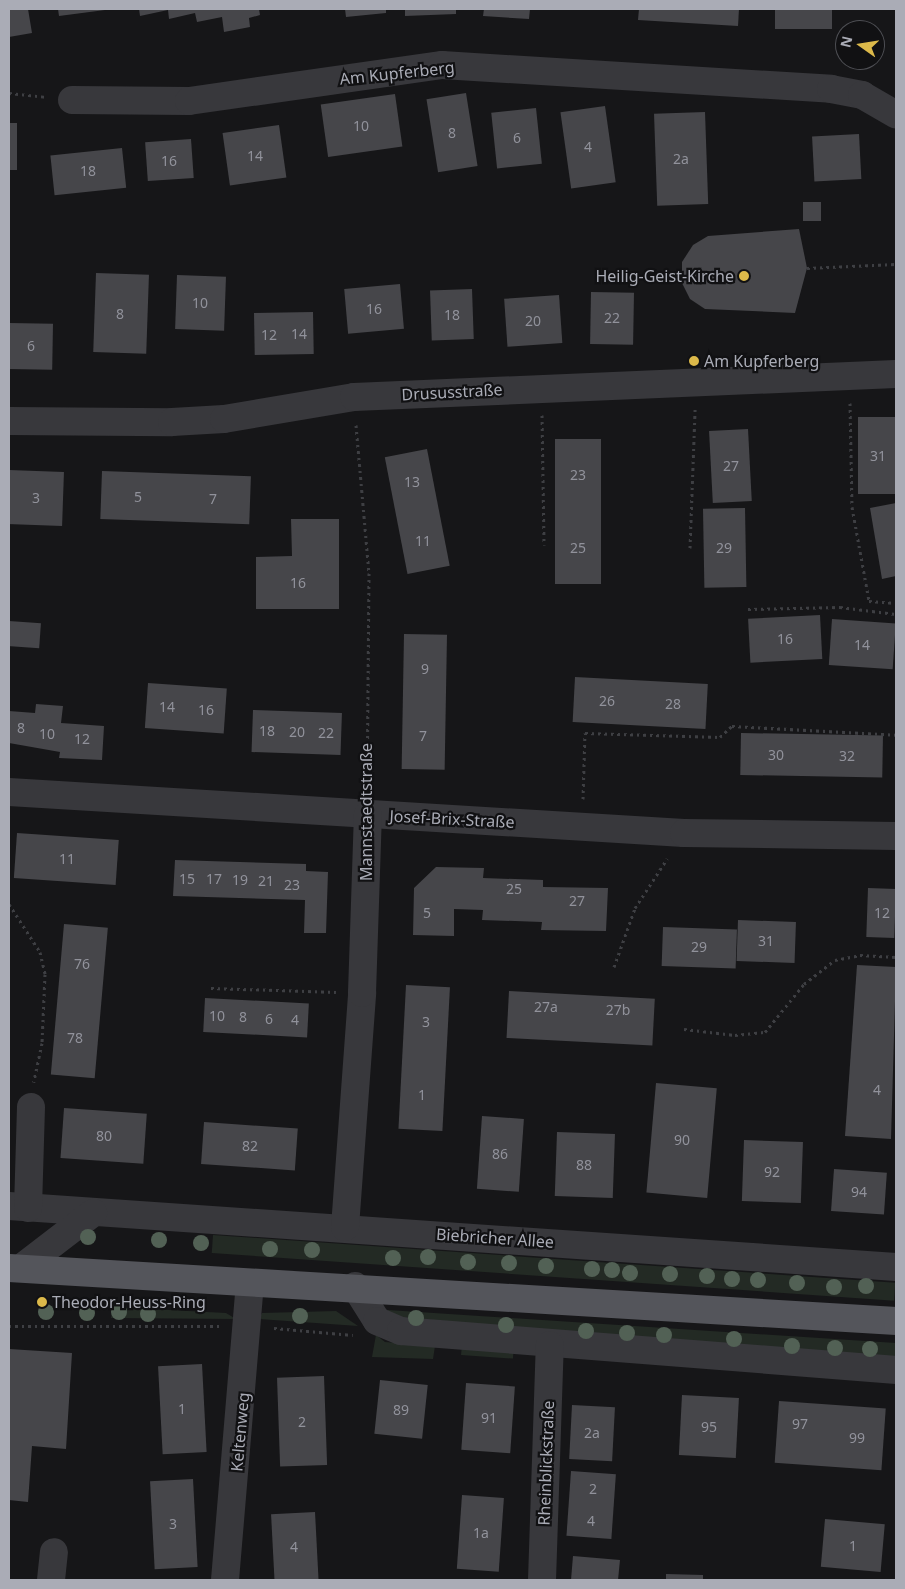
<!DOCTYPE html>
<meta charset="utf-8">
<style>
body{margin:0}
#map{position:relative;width:905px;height:1589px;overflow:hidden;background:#161618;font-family:"Noto Sans",sans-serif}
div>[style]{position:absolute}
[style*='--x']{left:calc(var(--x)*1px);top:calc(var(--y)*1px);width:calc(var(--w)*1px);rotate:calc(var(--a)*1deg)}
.green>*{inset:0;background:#232a24;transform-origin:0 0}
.building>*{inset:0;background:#46464a;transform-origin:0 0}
.path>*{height:3px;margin-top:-1.5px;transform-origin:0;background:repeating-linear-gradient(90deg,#3e3f43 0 2.5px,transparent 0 6.5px)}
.minor>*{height:28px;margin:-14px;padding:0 14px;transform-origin:14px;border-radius:14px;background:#38383c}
.major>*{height:28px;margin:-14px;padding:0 14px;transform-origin:14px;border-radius:14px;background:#54555b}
.trees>*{width:16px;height:16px;margin:-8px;border-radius:50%;background:#526155}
.dots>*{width:14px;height:14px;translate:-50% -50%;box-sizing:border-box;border:2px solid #111113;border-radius:50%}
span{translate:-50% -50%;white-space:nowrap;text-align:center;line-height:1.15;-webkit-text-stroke:4.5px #111113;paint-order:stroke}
.number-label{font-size:14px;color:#91929b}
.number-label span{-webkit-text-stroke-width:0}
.street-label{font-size:16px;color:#aaacb6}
.poi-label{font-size:16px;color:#aaacb6}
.right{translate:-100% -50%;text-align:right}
.left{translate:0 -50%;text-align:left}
.frame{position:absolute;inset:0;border:10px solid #aaacb6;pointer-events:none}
.north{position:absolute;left:835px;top:20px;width:50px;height:50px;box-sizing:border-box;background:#111113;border:1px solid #4e4f54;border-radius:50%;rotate:283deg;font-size:14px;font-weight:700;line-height:20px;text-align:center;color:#aaacb6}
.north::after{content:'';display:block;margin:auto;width:18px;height:22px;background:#dcb94a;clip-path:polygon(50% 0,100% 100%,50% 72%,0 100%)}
</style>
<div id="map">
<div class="green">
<div style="left:213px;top:1235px;width:684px;height:18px;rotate:4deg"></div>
<div style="clip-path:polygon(113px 1307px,226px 1313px,236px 1319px,111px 1318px)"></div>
<div style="clip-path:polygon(388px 1310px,896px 1343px,896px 1360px,387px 1316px)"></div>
<div style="clip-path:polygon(336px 1311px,358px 1326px,259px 1319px,262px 1313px)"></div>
<div style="clip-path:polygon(376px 1335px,385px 1342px,435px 1346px,433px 1359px,372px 1357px)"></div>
<div style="left:462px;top:1342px;width:52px;height:13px;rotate:4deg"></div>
</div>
<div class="building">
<div style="clip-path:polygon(9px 9px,28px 9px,32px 33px,9px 37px)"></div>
<div style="clip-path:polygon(58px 9px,105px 9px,105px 10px,59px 16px)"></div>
<div style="clip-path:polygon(139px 9px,259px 9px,260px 15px,249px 18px,250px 27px,224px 32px,222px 17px,197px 22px,195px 13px,169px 19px,168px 10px,140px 16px)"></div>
<div style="clip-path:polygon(345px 9px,386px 9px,386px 13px,346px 17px)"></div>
<div style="clip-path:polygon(405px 9px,456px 9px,456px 14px,405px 16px)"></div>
<div style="clip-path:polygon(484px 9px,530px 9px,529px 19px,483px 16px)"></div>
<div style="clip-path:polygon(639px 9px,739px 9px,738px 26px,638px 20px)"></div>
<div style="left:775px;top:9px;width:57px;height:20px"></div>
<div style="left:466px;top:93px;width:74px;height:40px;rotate:81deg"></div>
<div style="left:395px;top:94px;width:53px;height:75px;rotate:82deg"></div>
<div style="left:605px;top:106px;width:77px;height:45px;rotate:82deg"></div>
<div style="left:536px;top:108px;width:56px;height:45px;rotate:84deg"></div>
<div style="left:705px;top:112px;width:92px;height:51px;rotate:88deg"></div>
<div style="left:9px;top:123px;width:8px;height:47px"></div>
<div style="left:279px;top:125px;width:53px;height:57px;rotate:82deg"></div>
<div style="left:859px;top:134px;width:45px;height:47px;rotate:87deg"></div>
<div style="left:191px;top:139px;width:39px;height:46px;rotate:86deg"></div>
<div style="left:122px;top:148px;width:40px;height:72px;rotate:84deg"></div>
<div style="left:803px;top:202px;width:18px;height:19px"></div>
<div style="clip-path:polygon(799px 229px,807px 268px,795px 313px,705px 309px,690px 299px,682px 283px,682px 262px,693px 245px,708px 236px)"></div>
<div style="left:96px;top:273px;width:53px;height:79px;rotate:2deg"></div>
<div style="left:177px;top:275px;width:49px;height:54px;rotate:2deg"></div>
<div style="left:400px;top:284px;width:45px;height:56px;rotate:85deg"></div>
<div style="left:472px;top:289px;width:50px;height:42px;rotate:88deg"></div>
<div style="left:591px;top:292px;width:43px;height:52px;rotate:1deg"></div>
<div style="left:559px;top:295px;width:48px;height:55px;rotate:86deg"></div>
<div style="left:313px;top:312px;width:42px;height:59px;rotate:89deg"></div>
<div style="left:9px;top:323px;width:44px;height:46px;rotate:1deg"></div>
<div style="left:896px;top:417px;width:77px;height:38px;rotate:90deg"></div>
<div style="left:748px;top:429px;width:72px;height:39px;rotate:87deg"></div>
<div style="left:555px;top:439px;width:46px;height:145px"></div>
<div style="left:427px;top:449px;width:119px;height:43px;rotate:79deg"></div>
<div style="left:9px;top:470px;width:55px;height:54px;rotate:2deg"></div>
<div style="left:102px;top:471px;width:149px;height:48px;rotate:2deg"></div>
<div style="clip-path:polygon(896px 503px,896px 576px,882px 579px,870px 508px)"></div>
<div style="left:745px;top:508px;width:79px;height:42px;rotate:89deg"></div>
<div style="clip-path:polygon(291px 519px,339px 519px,339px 609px,256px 609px,256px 557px,292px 556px)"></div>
<div style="left:820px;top:615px;width:44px;height:72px;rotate:87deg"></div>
<div style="left:832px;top:619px;width:64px;height:46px;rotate:4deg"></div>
<div style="left:9px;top:621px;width:32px;height:25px;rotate:4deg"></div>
<div style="left:404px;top:634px;width:43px;height:135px;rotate:1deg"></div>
<div style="left:575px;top:677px;width:133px;height:45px;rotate:3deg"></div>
<div style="left:148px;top:683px;width:79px;height:45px;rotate:4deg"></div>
<div style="clip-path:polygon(36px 704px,63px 706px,61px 723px,104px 726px,102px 760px,59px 758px,60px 752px,9px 743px,9px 711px,35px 713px)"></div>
<div style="left:253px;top:710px;width:89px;height:42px;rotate:2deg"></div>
<div style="left:741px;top:733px;width:142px;height:42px;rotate:1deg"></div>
<div style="left:17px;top:833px;width:102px;height:45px;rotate:4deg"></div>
<div style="clip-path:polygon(175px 860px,306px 864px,306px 871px,328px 872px,326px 933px,304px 933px,305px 900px,173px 896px)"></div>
<div style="clip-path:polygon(436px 867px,484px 868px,483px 878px,543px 880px,543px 887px,608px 888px,606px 931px,541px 930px,542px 922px,482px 920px,483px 910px,454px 909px,454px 936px,413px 935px,414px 888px)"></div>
<div style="left:868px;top:888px;width:28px;height:49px;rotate:2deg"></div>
<div style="left:738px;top:920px;width:58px;height:41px;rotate:2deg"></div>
<div style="left:64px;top:924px;width:44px;height:151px;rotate:5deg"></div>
<div style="left:663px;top:927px;width:74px;height:39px;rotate:2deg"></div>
<div style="clip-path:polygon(857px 965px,896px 967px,891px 1139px,845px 1136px)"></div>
<div style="left:406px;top:985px;width:44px;height:144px;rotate:3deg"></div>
<div style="left:509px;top:991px;width:146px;height:47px;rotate:3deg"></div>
<div style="left:205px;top:998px;width:104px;height:34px;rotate:3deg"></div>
<div style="left:656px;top:1083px;width:61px;height:110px;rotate:5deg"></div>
<div style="left:64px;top:1108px;width:83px;height:50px;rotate:4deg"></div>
<div style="left:482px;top:1116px;width:42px;height:73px;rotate:4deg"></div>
<div style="left:204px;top:1122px;width:94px;height:42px;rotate:4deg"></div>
<div style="left:557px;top:1132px;width:58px;height:64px;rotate:2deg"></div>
<div style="left:744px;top:1140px;width:59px;height:61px;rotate:2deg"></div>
<div style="left:834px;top:1169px;width:53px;height:42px;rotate:4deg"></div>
<div style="clip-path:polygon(9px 1349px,72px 1353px,66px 1449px,32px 1446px,28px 1502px,9px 1500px)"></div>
<div style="left:202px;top:1364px;width:88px;height:44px;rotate:87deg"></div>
<div style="left:324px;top:1376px;width:89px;height:47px;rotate:88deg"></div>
<div style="left:380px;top:1380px;width:48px;height:54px;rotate:6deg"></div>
<div style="left:466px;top:1383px;width:49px;height:67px;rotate:4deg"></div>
<div style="left:682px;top:1395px;width:57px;height:60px;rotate:3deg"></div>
<div style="left:779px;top:1401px;width:107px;height:62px;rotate:4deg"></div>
<div style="left:572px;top:1405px;width:43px;height:54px;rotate:3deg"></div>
<div style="left:571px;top:1471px;width:45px;height:65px;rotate:4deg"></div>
<div style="left:193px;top:1479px;width:88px;height:43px;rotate:87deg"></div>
<div style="left:462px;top:1495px;width:42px;height:74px;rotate:4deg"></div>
<div style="left:315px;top:1512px;width:68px;height:44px;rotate:87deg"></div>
<div style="left:825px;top:1519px;width:60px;height:48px;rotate:5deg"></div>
<div style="clip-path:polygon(573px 1556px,620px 1560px,618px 1580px,571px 1580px)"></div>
<div style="clip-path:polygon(666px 1574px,703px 1575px,703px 1580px,666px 1580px)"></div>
</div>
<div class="path">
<div style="--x:9;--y:93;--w:37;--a:6"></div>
<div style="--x:807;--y:268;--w:89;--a:-2.6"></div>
<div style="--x:850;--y:403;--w:104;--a:88.9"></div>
<div style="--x:852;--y:507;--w:96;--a:79.7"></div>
<div style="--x:869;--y:601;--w:27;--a:4"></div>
<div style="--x:542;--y:415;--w:130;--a:89.1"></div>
<div style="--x:356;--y:425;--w:149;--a:85"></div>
<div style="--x:369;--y:573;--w:215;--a:90.5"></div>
<div style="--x:690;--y:548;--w:139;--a:-87.9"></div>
<div style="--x:748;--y:609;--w:92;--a:-1.2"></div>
<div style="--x:840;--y:607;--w:56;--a:7.1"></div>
<div style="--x:583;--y:799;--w:66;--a:-88.3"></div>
<div style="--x:585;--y:733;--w:135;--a:1.7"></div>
<div style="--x:720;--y:737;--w:16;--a:-43"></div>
<div style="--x:732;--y:726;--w:164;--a:3.1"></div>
<div style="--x:9;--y:904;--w:57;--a:57.1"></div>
<div style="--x:40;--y:952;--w:23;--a:77"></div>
<div style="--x:45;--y:974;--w:69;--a:92.5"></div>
<div style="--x:42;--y:1043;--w:40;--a:102"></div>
<div style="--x:614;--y:967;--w:63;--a:-70.4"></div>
<div style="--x:635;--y:908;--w:59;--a:-56.9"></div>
<div style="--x:211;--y:988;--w:125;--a:1.8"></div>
<div style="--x:684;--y:1029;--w:51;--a:6.7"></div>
<div style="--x:735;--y:1035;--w:30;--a:-6"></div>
<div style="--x:765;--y:1032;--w:62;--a:-50.9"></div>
<div style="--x:804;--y:984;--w:39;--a:-38"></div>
<div style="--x:835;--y:960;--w:25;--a:-11"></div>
<div style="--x:860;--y:955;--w:36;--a:3"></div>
<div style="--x:9;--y:1326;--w:212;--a:0"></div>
<div style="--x:274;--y:1328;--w:79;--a:5.1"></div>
</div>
<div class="minor">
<div style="--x:72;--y:100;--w:117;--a:0.5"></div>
<div style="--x:189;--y:101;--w:256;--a:-8.1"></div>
<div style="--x:442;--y:65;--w:390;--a:3.5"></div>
<div style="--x:831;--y:89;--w:32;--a:11"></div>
<div style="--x:862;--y:95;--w:39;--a:30"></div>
<div style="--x:9;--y:421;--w:163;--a:0.4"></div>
<div style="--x:172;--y:422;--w:52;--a:-3.3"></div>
<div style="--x:224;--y:419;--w:132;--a:-9.6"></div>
<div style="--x:354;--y:397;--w:542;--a:-2.43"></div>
<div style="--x:9;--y:792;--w:676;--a:3.48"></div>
<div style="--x:684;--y:833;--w:212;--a:0.8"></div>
<div style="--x:9;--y:1206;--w:889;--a:3.93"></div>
<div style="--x:28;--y:1208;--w:101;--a:-88.3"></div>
<div style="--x:345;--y:1227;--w:235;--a:-85.8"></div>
<div style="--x:362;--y:993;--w:178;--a:-88.1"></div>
<div style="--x:21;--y:1268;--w:91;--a:-37.4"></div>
<div style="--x:355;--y:1286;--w:41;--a:57.8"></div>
<div style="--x:377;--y:1321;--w:26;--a:23"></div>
<div style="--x:401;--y:1331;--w:497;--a:4.5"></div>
<div style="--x:51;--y:1580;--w:28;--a:-84"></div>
<div style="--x:225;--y:1580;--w:297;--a:-85.2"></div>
<div style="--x:542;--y:1580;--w:235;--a:-88.1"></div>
</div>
<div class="major">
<div style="--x:9;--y:1268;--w:889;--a:3.42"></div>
</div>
<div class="trees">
<div style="left:88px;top:1237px"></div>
<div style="left:159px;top:1240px"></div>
<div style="left:201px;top:1243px"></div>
<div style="left:270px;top:1249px"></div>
<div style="left:312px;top:1250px"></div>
<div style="left:428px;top:1257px"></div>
<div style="left:393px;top:1258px"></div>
<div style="left:468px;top:1262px"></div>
<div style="left:509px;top:1263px"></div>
<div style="left:546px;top:1266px"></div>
<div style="left:592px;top:1269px"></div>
<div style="left:612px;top:1270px"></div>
<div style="left:630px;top:1273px"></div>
<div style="left:670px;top:1274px"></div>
<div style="left:707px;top:1276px"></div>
<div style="left:732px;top:1279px"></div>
<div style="left:758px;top:1280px"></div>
<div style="left:797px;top:1283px"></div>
<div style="left:866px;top:1286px"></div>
<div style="left:834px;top:1287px"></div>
<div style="left:46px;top:1312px"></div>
<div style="left:119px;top:1312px"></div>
<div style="left:87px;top:1313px"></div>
<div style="left:148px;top:1314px"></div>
<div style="left:300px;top:1316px"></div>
<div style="left:416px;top:1318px"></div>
<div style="left:506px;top:1325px"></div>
<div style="left:586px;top:1331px"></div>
<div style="left:627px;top:1333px"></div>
<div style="left:664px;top:1335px"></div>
<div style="left:734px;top:1339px"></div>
<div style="left:792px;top:1346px"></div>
<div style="left:835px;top:1348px"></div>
<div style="left:870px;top:1349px"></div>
</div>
<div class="dots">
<div style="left:744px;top:276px;background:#dcb94a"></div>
<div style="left:694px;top:361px;background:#dcb94a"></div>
<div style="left:42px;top:1302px;background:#dcb94a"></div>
</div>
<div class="number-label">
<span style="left:361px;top:126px">10</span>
<span style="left:452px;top:133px">8</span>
<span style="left:517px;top:138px">6</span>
<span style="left:588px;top:147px">4</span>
<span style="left:255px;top:156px">14</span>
<span style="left:681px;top:159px">2a</span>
<span style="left:169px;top:161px">16</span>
<span style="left:88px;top:171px">18</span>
<span style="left:200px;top:303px">10</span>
<span style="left:374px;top:309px">16</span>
<span style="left:120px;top:314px">8</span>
<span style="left:452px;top:315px">18</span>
<span style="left:612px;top:318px">22</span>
<span style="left:533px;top:321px">20</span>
<span style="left:299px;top:334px">14</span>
<span style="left:269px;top:335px">12</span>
<span style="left:31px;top:346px">6</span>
<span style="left:878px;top:456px">31</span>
<span style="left:731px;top:466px">27</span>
<span style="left:578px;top:475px">23</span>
<span style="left:412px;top:482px">13</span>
<span style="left:138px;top:497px">5</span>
<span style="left:36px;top:498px">3</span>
<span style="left:213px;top:499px">7</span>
<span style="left:423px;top:541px">11</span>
<span style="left:578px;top:548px">25</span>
<span style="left:724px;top:548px">29</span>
<span style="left:298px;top:583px">16</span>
<span style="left:785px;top:639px">16</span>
<span style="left:862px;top:645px">14</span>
<span style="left:425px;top:669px">9</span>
<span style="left:607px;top:701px">26</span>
<span style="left:673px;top:704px">28</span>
<span style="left:167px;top:707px">14</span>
<span style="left:206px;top:710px">16</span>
<span style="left:21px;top:728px">8</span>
<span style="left:267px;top:731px">18</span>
<span style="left:297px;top:732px">20</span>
<span style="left:326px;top:733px">22</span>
<span style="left:47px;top:734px">10</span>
<span style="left:423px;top:736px">7</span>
<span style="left:82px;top:739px">12</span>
<span style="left:776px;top:755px">30</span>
<span style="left:847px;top:756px">32</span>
<span style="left:67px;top:859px">11</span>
<span style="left:187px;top:879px">15</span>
<span style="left:214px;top:879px">17</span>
<span style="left:240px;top:880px">19</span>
<span style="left:266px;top:881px">21</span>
<span style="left:292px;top:885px">23</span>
<span style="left:514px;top:889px">25</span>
<span style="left:577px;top:901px">27</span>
<span style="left:427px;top:913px">5</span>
<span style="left:882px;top:913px">12</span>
<span style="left:766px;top:941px">31</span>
<span style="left:699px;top:947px">29</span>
<span style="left:82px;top:964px">76</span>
<span style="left:546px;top:1007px">27a</span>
<span style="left:618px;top:1010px">27b</span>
<span style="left:217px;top:1016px">10</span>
<span style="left:243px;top:1017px">8</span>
<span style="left:269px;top:1019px">6</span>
<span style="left:295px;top:1020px">4</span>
<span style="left:426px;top:1022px">3</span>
<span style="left:75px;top:1038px">78</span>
<span style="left:877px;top:1090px">4</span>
<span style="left:422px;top:1095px">1</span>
<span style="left:104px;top:1136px">80</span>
<span style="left:682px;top:1140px">90</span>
<span style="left:250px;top:1146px">82</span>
<span style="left:500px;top:1154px">86</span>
<span style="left:584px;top:1165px">88</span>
<span style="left:772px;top:1172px">92</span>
<span style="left:859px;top:1192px">94</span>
<span style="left:182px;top:1409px">1</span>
<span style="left:401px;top:1410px">89</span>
<span style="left:489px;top:1418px">91</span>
<span style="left:302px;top:1422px">2</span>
<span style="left:800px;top:1424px">97</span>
<span style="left:709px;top:1427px">95</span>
<span style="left:592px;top:1433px">2a</span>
<span style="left:857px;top:1438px">99</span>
<span style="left:593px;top:1489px">2</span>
<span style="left:591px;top:1521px">4</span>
<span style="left:173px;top:1524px">3</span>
<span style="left:481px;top:1533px">1a</span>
<span style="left:853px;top:1546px">1</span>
<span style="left:294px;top:1547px">4</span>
</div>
<div class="street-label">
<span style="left:397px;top:73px;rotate:-6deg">Am Kupferberg</span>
<span style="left:452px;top:392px;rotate:-3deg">Drususstraße</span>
<span style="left:366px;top:812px;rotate:-90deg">Mannstaedtstraße</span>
<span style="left:452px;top:819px;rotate:3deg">Josef-Brix-Straße</span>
<span style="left:495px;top:1238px;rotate:4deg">Biebricher Allee</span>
<span style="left:240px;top:1432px;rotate:-85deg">Keltenweg</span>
<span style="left:546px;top:1463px;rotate:-88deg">Rheinblickstraße</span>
</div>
<div class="poi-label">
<span class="right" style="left:734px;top:276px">Heilig-Geist-Kirche</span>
<span class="left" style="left:704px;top:361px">Am Kupferberg</span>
<span class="left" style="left:52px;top:1302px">Theodor-Heuss-Ring</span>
</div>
<div class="frame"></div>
<div class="north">N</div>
</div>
